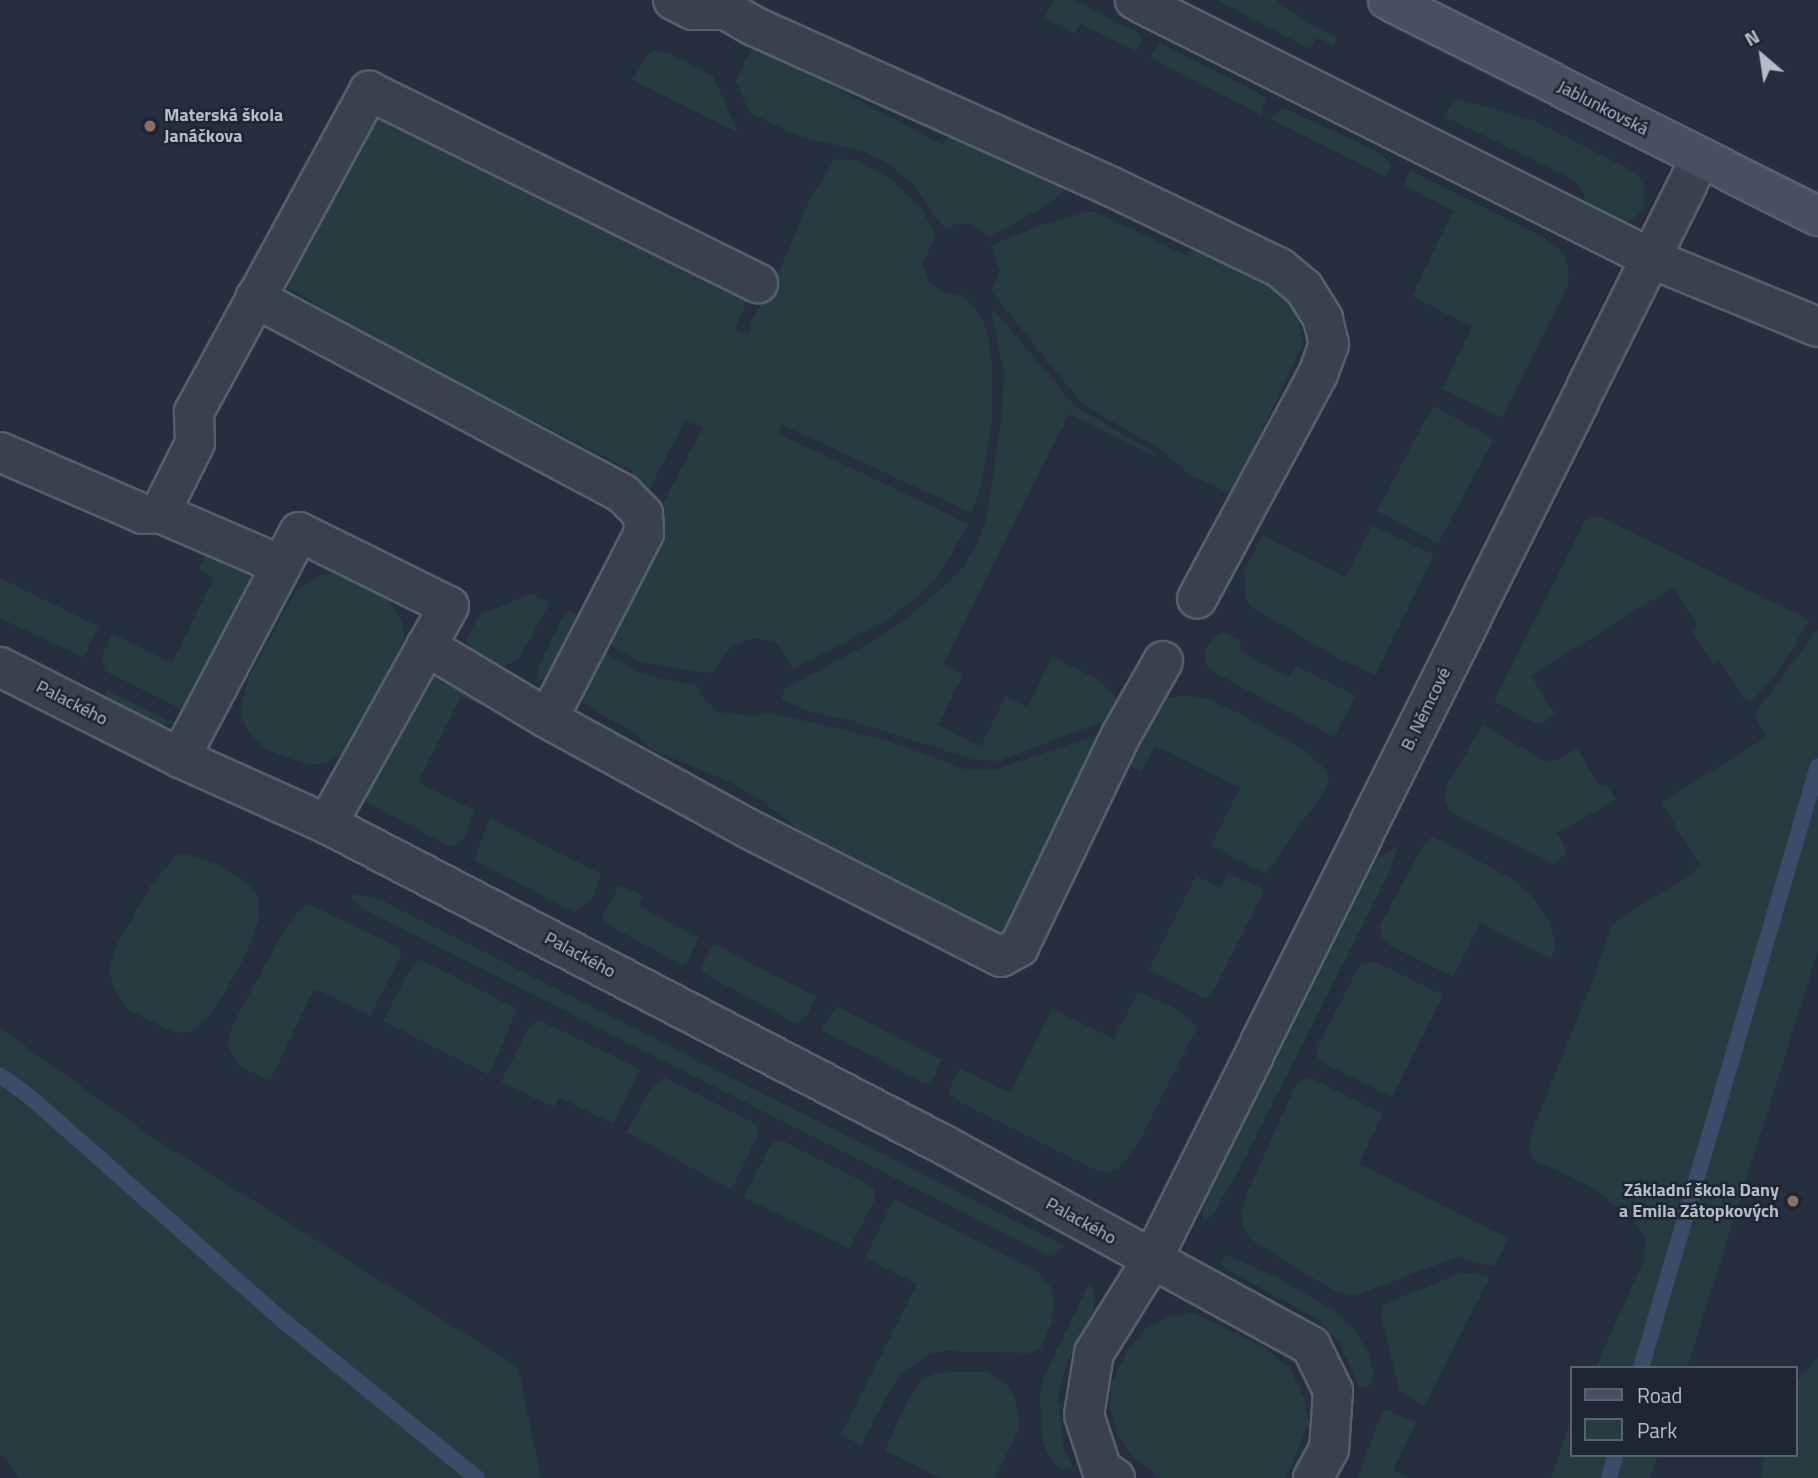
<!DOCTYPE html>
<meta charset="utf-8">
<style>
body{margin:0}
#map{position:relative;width:1818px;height:1478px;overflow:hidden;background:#252f3f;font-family:"Titillium Web",sans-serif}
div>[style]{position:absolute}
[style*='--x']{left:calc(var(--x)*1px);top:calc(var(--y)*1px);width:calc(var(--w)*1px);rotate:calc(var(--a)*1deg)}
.green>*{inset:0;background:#273c40;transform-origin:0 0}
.stream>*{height:16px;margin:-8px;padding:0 8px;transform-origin:8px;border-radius:8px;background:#3b4c68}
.roads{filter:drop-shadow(2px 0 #575f6c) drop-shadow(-2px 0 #575f6c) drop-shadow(0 2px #575f6c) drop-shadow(0 -2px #575f6c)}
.street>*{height:38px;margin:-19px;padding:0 19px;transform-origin:19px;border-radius:19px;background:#39414f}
.secondary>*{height:38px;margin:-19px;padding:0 19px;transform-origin:19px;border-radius:19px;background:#475062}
.dots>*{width:19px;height:19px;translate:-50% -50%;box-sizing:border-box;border:4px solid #1e2634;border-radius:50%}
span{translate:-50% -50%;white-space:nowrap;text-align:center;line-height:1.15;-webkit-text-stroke:5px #1e2634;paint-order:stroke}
.street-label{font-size:18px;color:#b5bcc9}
.poi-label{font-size:18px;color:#b5bcc9;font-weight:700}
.left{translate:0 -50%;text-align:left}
.right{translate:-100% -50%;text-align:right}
.legend{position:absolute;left:1570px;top:1366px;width:228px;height:91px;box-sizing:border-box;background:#1e2634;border:2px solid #5a6270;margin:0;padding:9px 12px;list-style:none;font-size:21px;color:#b5bcc9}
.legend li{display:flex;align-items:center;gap:14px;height:35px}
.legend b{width:35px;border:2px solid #5a6270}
.north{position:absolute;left:1727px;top:21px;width:70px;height:70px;-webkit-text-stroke:5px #1e2634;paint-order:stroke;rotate:331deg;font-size:19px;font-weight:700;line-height:28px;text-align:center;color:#b5bcc9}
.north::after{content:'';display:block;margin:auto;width:24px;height:32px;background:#b5bcc9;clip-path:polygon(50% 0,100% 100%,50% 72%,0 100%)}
</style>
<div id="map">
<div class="green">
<div style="clip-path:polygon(1054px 0,1074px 0,1137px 32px,1142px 40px,1136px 51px,1080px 24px,1074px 34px,1044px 18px)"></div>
<div style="clip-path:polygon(1216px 0,1276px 0,1312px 25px,1337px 37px,1333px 46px,1316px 37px,1310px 49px)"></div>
<div style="clip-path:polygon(1160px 43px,1260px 94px,1266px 99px,1261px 115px,1150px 58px)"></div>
<div style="clip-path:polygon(759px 47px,943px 145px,950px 130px,1071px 184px,1054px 201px,990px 237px,970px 224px,957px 224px,945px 229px,915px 187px,892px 166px,863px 151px,801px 137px,750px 113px,736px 81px,747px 57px,753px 48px)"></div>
<div style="clip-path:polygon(654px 50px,669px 53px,713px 76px,738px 133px,632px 80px,649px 53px)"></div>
<div style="clip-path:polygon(1454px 98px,1532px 120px,1637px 173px,1645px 189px,1644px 208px,1636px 217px,1625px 223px,1612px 224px,1593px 215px,1578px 184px,1568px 177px,1446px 117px)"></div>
<div style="clip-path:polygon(375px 106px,751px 293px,734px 330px,748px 335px,752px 320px,778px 274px,811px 197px,835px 159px,857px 160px,891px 179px,921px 208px,933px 229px,935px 239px,922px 263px,930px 282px,944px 293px,962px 295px,967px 299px,981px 317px,988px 334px,992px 364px,992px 424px,981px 488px,971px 513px,782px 425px,778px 433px,969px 524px,938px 576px,915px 600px,881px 624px,793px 669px,777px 643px,761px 639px,748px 639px,731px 647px,713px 672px,707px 673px,640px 662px,604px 642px,657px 515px,703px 427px,685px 421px,650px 488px,636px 479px,631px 470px,454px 380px,438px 385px,376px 352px,375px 340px,285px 285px)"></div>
<div style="clip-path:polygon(1287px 109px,1380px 153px,1391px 165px,1386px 177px,1270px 119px,1280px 110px)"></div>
<div style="clip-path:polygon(1410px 170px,1544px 237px,1565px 255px,1569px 275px,1567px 288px,1502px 418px,1442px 389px,1472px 327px,1412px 296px,1453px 211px,1403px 185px)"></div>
<div style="clip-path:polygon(1087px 212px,1097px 212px,1185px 255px,1200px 244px,1270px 280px,1295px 306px,1303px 343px,1232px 494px,1190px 475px,1161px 450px,1082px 404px,991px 291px,1000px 271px,990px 246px,1038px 226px)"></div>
<div style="clip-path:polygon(991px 311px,995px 311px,1075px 406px,1158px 455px,1154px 456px,1069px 414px,943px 664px,963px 674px,938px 725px,981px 746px,1006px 696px,1028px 707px,1052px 657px,1098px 679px,1116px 698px,1112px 712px,1102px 722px,999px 761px,974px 760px,850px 720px,813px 713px,781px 700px,785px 689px,791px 685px,870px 643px,916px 611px,963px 568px,976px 546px,986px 521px,1001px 421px,1004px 373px)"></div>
<div style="left:1433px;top:406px;width:69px;height:119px;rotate:28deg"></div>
<div style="clip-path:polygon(1587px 517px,1601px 517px,1810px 620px,1780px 668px,1752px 702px,1744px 699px,1720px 661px,1713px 665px,1691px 629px,1697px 625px,1673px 587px,1531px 676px,1555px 714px,1543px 723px,1534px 723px,1494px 701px)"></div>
<div style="clip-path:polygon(1372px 525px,1434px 555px,1375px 675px,1343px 661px,1251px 607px,1246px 599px,1244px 572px,1262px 535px,1346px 577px)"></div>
<div style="clip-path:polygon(208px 550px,256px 572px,191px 714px,105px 671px,102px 657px,112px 633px,172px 663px,214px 578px,199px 570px)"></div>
<div style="clip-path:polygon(333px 574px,384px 593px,403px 624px,405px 640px,348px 751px,326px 763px,308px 765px,267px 750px,251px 736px,241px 716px,242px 701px,249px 677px,295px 592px,317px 576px)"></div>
<div style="clip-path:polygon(0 578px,98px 626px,84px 658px,0 618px)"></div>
<div style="clip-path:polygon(531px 594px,550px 602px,518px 660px,501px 667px,468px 646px,466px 638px,481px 614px)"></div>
<div style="clip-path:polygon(566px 610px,583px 617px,558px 665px,543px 680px,538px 679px,537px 670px)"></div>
<div style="clip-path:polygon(1818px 629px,1818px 951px,1687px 1368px,1595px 1368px,1643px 1263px,1646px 1240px,1633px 1220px,1593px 1188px,1536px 1161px,1529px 1150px,1531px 1135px,1591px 985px,1612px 924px,1701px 867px,1661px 802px,1767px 737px,1754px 715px)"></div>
<div style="clip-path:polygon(1222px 632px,1242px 640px,1238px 650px,1289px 677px,1295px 665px,1356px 696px,1334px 737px,1208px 669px,1204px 652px,1213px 637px)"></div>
<div style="clip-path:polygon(595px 647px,643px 674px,698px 686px,702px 697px,718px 712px,751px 716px,770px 713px,846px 730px,885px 740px,968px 770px,995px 770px,1108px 731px,1018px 928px,1002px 935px,796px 828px,762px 801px,729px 782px,651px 749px,634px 733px,587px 706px,574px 695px)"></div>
<div style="clip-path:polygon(439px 669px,485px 692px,479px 705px,461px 696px,418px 782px,475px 811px,465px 837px,457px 845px,448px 846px,364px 801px,363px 789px,412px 680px)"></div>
<div style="clip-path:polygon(106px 690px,175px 723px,148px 727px,110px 713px)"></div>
<div style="clip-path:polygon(1185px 696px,1208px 699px,1240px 714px,1303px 749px,1326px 770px,1329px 780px,1324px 792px,1265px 874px,1211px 846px,1240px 788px,1155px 746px,1141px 772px,1123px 762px,1163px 698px)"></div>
<div style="clip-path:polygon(1483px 725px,1545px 761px,1559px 760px,1577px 748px,1600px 787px,1606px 784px,1616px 800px,1557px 833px,1567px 852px,1553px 864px,1452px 813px,1444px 800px,1446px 787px)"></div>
<div style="clip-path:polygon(490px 818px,601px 874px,594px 896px,575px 913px,474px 860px)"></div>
<div style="clip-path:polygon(1433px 836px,1514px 880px,1531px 895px,1550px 923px,1556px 945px,1551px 959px,1480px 923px,1453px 977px,1389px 945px,1381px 937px,1380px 926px,1399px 890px,1424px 844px)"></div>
<div style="clip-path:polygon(1399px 845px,1390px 870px,1239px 1170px,1211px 1217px,1202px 1221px,1205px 1200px,1216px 1173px,1367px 871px,1376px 860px)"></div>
<div style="clip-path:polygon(183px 853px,220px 865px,247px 882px,258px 897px,259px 920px,247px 952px,214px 1011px,193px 1032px,175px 1033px,129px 1010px,114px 989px,109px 971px,114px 950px,151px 885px,175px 856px)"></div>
<div style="clip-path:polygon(1228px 874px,1265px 889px,1211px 995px,1204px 998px,1149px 970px,1196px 876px,1220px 888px)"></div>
<div style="clip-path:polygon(620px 885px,643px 896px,638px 906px,699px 937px,687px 963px,681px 965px,603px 922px,603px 914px)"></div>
<div style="clip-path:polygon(351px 893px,381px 900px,1065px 1246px,1052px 1256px,1047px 1255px,363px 909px,353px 900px)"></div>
<div style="clip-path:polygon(311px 905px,394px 945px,400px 950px,401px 956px,370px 1016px,314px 988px,270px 1081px,239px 1066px,227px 1044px,233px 1024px,286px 927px,303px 906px)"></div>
<div style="clip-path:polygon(714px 944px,816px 996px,807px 1016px,798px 1022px,793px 1022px,701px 972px,701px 965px)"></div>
<div style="clip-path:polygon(420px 959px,517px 1009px,489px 1075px,383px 1021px,411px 968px)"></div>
<div style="clip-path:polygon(1376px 962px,1443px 995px,1392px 1097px,1321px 1062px,1316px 1055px,1320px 1042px,1357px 970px,1362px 963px)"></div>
<div style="clip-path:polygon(1138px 992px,1176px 1008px,1197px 1027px,1139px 1142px,1119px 1169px,1109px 1172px,1098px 1171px,958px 1101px,948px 1092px,960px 1068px,1010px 1093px,1052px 1009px,1114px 1039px)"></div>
<div style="clip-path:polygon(837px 1006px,942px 1060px,932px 1081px,925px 1084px,823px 1031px,822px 1027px)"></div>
<div style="clip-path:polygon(539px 1020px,636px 1067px,639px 1072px,613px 1124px,559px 1097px,554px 1107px,501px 1082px,529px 1027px)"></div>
<div style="clip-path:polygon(0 1028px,154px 1138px,518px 1367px,541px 1478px,20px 1478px,0 1453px)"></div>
<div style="clip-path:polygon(664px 1077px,756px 1124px,758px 1135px,731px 1190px,627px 1132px,651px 1088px)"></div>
<div style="clip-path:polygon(1311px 1078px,1383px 1114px,1359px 1163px,1509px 1238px,1494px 1267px,1457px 1257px,1354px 1296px,1332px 1290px,1250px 1239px,1243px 1227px,1241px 1213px,1247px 1193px,1294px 1089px,1301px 1080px)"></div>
<div style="clip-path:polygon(783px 1141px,875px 1188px,874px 1201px,849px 1249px,744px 1197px,770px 1146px,773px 1142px)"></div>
<div style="clip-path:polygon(894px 1199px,1037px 1271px,1052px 1289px,1054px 1305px,1052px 1321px,1040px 1349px,1031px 1353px,946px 1351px,929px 1354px,903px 1373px,890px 1390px,861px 1445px,841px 1435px,917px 1284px,865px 1258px)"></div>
<div style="clip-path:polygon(1227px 1255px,1277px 1277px,1337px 1312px,1354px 1329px,1368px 1353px,1374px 1373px,1370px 1385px,1360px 1388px,1340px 1343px,1317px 1319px,1226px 1269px,1221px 1263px)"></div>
<div style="clip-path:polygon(1462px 1273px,1474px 1273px,1489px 1278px,1424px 1407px,1399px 1390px,1381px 1315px,1383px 1306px,1389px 1302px)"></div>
<div style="clip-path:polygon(1090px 1282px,1095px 1295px,1093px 1312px,1066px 1365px,1058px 1398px,1064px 1448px,1073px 1467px,1061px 1470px,1048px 1455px,1042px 1440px,1040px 1395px,1043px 1379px)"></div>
<div style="clip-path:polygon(1194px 1313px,1264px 1347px,1290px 1368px,1304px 1398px,1309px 1422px,1286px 1478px,1159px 1478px,1132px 1456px,1118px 1437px,1110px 1409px,1111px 1384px,1127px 1352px,1146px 1328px,1168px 1317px)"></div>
<div style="clip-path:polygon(1818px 1357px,1818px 1478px,1761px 1478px,1764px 1455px,1795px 1455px,1795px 1383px)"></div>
<div style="clip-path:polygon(954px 1372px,988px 1372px,1009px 1387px,1015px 1398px,1020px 1427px,995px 1478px,941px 1478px,885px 1451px,907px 1402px,922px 1379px,937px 1373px)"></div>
<div style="clip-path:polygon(1389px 1410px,1416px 1423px,1393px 1470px,1408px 1478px,1358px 1478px,1378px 1422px,1383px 1412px)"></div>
<div style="clip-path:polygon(1571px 1421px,1571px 1455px,1658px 1455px,1650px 1478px,1551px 1478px)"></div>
</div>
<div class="stream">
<div style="--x:0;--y:1075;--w:36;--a:36"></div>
<div style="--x:29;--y:1096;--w:335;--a:41.5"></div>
<div style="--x:280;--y:1318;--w:254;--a:39.1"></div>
<div style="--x:1641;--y:1368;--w:627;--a:-73.62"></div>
<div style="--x:1609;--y:1478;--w:24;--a:-75"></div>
</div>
<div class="roads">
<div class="street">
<div style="--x:673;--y:0;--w:22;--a:27"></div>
<div style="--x:693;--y:10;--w:33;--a:0"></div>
<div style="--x:726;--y:10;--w:34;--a:30"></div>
<div style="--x:756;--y:27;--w:390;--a:24.2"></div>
<div style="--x:1112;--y:187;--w:187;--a:25.7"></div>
<div style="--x:1280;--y:268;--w:31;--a:40"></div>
<div style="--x:1304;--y:288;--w:36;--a:58"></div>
<div style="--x:1323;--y:319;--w:26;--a:77"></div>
<div style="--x:1329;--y:344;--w:32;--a:110"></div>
<div style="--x:1318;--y:374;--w:255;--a:118.3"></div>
<div style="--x:1135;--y:0;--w:578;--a:26.61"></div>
<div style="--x:1652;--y:259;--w:179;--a:22.3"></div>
<div style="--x:255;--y:298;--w:417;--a:28"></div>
<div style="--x:623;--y:494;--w:28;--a:45"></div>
<div style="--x:643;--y:514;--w:19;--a:87"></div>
<div style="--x:644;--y:533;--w:209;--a:117.3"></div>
<div style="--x:0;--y:452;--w:156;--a:23.4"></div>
<div style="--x:143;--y:514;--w:17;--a:-3"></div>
<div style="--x:160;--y:513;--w:132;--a:23.3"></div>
<div style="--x:160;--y:513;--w:78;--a:-63.4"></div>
<div style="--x:195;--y:443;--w:31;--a:-92"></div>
<div style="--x:194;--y:412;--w:366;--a:-61.4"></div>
<div style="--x:369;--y:91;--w:434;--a:26.3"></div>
<div style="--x:426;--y:646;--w:142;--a:30.9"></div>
<div style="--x:548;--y:719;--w:227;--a:28.7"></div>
<div style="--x:747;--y:828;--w:285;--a:26.9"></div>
<div style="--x:1001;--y:957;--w:21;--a:-29"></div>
<div style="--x:1019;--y:947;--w:235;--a:-64.3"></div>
<div style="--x:1121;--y:735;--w:85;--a:-60.4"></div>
<div style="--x:0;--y:667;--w:202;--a:26.8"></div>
<div style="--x:180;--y:758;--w:161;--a:24.2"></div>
<div style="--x:327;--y:824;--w:698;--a:27.48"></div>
<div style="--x:946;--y:1146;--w:416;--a:28.7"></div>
<div style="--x:1311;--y:1346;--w:50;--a:63.9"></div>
<div style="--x:1333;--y:1391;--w:58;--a:93.9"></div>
<div style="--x:1329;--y:1449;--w:33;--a:119"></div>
<div style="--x:180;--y:758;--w:255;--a:-62.2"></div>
<div style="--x:299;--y:532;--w:167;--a:26.3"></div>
<div style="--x:449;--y:606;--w:250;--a:119.2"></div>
<div style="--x:1115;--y:1478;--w:15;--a:-148"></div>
<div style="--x:1102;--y:1470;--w:58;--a:-108.1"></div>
<div style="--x:1084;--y:1415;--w:63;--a:-80.8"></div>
<div style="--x:1094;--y:1353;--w:110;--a:-58.1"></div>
<div style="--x:1152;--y:1260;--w:1232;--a:-63.54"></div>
</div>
<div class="secondary">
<div style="--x:1388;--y:0;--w:481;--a:26.7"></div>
</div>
</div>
<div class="dots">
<div style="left:150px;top:126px;background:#8d6e63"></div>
<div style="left:1793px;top:1201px;background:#8d6e63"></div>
</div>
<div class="street-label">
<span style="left:1603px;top:108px;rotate:27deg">Jablunkovská</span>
<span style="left:72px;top:703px;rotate:27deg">Palackého</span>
<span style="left:1426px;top:709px;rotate:-64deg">B. Němcové</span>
<span style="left:580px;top:955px;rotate:28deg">Palackého</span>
<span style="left:1081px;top:1221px;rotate:29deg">Palackého</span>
</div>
<div class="poi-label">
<span class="left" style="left:164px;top:126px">Materská škola<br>Janáčkova</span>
<span class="right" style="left:1779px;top:1201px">Základní škola Dany<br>a Emila Zátopkových</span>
</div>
<ul class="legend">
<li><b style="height:9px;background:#475062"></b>Road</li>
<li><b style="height:19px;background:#273c40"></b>Park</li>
</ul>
<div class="north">N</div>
</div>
